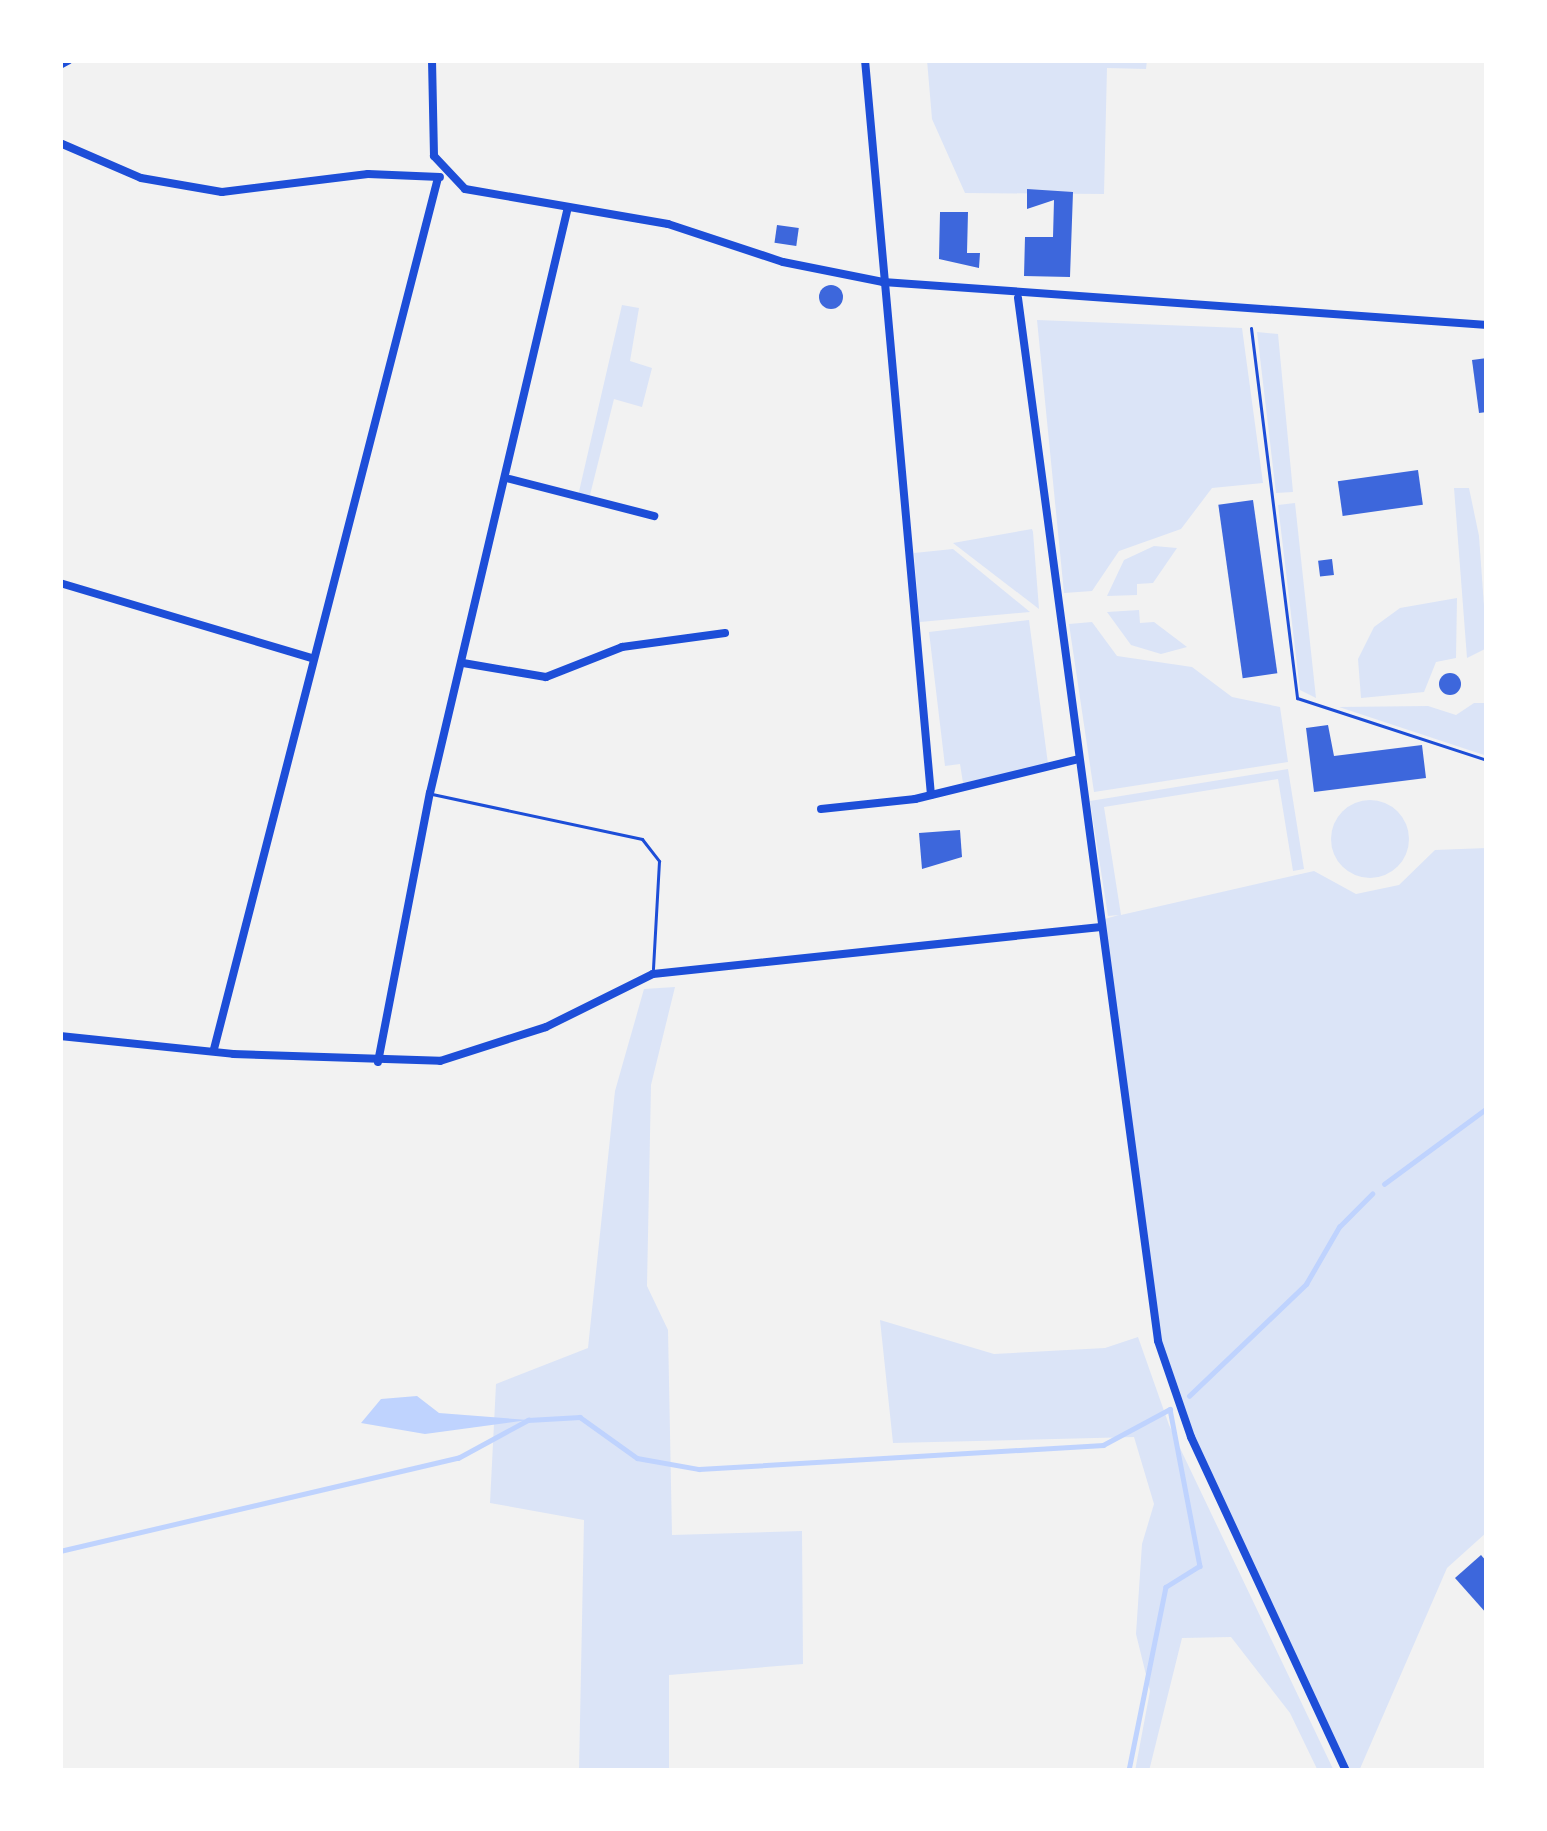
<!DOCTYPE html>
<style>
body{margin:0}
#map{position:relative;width:1547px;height:1831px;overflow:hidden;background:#f2f2f2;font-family:Bitter,serif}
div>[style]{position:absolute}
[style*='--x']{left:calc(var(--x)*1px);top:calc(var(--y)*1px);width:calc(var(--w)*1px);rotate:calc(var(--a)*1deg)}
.green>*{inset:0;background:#dbe4f7}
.round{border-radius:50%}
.water>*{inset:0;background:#bfd3fe}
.stream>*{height:4.5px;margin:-2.25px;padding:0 2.25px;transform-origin:2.25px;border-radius:2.25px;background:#bfd3fe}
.building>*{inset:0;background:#3d67dc;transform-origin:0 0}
.service>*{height:3px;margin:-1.5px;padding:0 1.5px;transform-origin:1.5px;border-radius:1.5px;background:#1d4ed8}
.minor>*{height:8px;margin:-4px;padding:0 4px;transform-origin:4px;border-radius:4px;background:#1d4ed8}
span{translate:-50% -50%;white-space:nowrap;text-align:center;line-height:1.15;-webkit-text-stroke:9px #fff;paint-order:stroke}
.frame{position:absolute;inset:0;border:63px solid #fff;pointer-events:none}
</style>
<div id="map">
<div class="green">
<div style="clip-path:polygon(927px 60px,1147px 60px,1146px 69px,1107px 68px,1104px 194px,965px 193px,932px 119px)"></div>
<div style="clip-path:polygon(622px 305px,639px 308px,630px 361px,652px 368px,642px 407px,614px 399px,589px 499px,578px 496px)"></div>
<div style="clip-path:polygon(1037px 320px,1242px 328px,1263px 483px,1212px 488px,1181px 529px,1119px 551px,1092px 591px,1064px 593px)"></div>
<div style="clip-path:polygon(1257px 332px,1278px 334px,1293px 492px,1276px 493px)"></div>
<div style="clip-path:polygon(1454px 488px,1469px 488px,1479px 536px,1487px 648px,1467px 658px)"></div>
<div style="clip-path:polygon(1295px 503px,1316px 698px,1300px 690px,1278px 505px)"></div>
<div style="clip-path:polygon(1032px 529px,1033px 532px,1039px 609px,953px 543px)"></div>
<div style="clip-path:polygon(1154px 546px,1177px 548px,1153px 583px,1137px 584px,1137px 595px,1107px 596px,1124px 560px)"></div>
<div style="clip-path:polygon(953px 549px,1030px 612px,920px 622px,914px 553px)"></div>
<div style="clip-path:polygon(1457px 598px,1456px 658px,1436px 662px,1424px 692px,1361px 698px,1358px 659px,1374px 627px,1400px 608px)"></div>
<div style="clip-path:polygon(1139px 610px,1140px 623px,1154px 622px,1187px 647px,1161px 654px,1131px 645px,1107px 612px)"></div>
<div style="clip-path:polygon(1029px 620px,1048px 764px,963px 783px,960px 764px,945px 766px,929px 632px)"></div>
<div style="clip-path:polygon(1092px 622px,1117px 656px,1192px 667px,1232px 697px,1280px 707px,1288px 762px,1094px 792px,1069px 624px)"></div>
<div style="clip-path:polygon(1474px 703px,1487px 703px,1487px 756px,1339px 707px,1428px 706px,1456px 715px)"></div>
<div style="clip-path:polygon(1288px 769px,1304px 869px,1293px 871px,1278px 779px,1104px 807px,1121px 915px,1314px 871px,1356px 894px,1399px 885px,1435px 850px,1487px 848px,1487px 1532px,1447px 1568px,1359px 1771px,1346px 1771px,1191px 1437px,1158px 1341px,1098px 921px,1119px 915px,1108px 916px,1090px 801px)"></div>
<div class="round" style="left:1331px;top:800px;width:78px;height:78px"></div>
<div style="clip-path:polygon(675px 987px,651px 1085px,647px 1286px,668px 1330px,672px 1535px,802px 1531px,803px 1664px,669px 1675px,669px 1771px,579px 1771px,584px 1520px,490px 1503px,496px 1384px,588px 1348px,615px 1091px,644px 989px)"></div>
<div style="clip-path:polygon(880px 1320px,994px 1354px,1105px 1348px,1138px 1337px,1169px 1425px,1334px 1771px,1318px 1771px,1290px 1713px,1231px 1637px,1182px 1638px,1149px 1771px,1135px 1771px,1150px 1691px,1136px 1634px,1142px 1544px,1154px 1504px,1134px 1437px,893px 1443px)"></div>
</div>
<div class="water">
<div style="clip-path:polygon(417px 1396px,439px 1413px,528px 1420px,425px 1434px,361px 1423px,381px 1399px)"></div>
</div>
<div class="stream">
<div style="--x:1384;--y:1184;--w:128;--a:-36.4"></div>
<div style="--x:1189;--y:1396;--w:162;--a:-43.7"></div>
<div style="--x:1306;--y:1284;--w:66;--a:-59.9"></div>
<div style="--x:1339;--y:1227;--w:47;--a:-45"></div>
<div style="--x:60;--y:1551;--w:409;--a:-13.2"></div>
<div style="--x:458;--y:1458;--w:80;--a:-28.5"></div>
<div style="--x:528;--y:1420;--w:52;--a:-3.3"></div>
<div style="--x:580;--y:1417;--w:70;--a:35.7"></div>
<div style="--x:637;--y:1458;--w:63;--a:10.1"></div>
<div style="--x:699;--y:1469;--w:405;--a:-3.4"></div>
<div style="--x:1103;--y:1445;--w:76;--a:-28.2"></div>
<div style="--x:1170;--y:1409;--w:160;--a:79.2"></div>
<div style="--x:1200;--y:1566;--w:40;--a:148"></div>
<div style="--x:1166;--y:1587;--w:188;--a:101.4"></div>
</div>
<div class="building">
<div style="clip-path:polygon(1027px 189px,1073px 192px,1070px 277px,1024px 276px,1025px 237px,1053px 237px,1054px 200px,1027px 209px)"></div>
<div style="clip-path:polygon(940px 212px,968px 212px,967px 253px,980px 253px,979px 268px,939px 259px)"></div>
<div style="left:777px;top:225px;width:22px;height:18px;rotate:8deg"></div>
<div class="round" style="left:819px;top:285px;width:24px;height:24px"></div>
<div style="clip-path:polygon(1487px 358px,1487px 412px,1479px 413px,1472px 360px)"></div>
<div style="left:1418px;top:470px;width:35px;height:81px;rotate:82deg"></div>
<div style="left:1253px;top:500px;width:175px;height:35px;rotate:82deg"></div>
<div style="left:1332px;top:559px;width:16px;height:14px;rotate:83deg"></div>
<div class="round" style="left:1439px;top:673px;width:22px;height:22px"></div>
<div style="clip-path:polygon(1328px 725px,1334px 756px,1422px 745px,1426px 778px,1314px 792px,1306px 728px)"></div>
<div style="clip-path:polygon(960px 830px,962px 857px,922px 869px,919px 833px)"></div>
<div style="clip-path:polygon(1481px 1555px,1487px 1562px,1487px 1614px,1455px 1578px)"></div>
</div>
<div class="service">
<div style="--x:1251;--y:328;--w:373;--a:82.9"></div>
<div style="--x:1297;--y:698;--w:200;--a:18.1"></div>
<div style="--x:432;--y:794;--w:215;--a:12.1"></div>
<div style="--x:642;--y:839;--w:28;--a:52"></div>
<div style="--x:659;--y:861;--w:108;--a:93.2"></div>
</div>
<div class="minor">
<div style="--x:432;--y:60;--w:96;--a:88.8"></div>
<div style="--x:434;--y:156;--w:45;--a:46.8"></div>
<div style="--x:465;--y:189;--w:206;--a:9.8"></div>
<div style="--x:668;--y:224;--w:121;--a:18.3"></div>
<div style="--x:783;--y:262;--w:102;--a:11.3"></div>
<div style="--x:883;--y:282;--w:606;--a:4.07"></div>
<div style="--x:865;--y:60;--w:738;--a:84.87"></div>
<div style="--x:60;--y:65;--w:10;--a:-29"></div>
<div style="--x:60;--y:143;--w:88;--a:23.4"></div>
<div style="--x:141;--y:178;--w:82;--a:9.8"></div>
<div style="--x:222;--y:192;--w:147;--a:-7"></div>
<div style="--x:368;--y:174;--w:72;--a:2.4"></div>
<div style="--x:1018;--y:298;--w:1052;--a:82.35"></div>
<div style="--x:1158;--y:1341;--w:102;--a:71"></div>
<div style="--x:1191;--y:1437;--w:368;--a:65.1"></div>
<div style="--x:510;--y:479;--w:149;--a:14.4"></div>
<div style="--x:60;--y:583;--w:262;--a:16.6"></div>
<div style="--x:463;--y:663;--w:84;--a:9.6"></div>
<div style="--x:546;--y:677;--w:82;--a:-21.5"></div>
<div style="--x:622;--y:647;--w:104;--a:-7.7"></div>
<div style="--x:821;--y:809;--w:95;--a:-6.1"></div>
<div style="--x:915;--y:799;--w:165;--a:-13.7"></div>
<div style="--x:60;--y:1036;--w:174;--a:5.9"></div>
<div style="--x:233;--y:1054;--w:207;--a:1.9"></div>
<div style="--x:440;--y:1061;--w:111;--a:-17.8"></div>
<div style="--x:546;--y:1027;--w:119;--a:-26.4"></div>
<div style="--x:653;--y:974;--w:448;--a:-6"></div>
<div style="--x:214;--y:1049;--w:899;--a:-75.58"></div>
<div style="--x:378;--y:1062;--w:274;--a:-79.1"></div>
<div style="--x:430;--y:793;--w:602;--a:-76.75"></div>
</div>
<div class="frame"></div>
</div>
